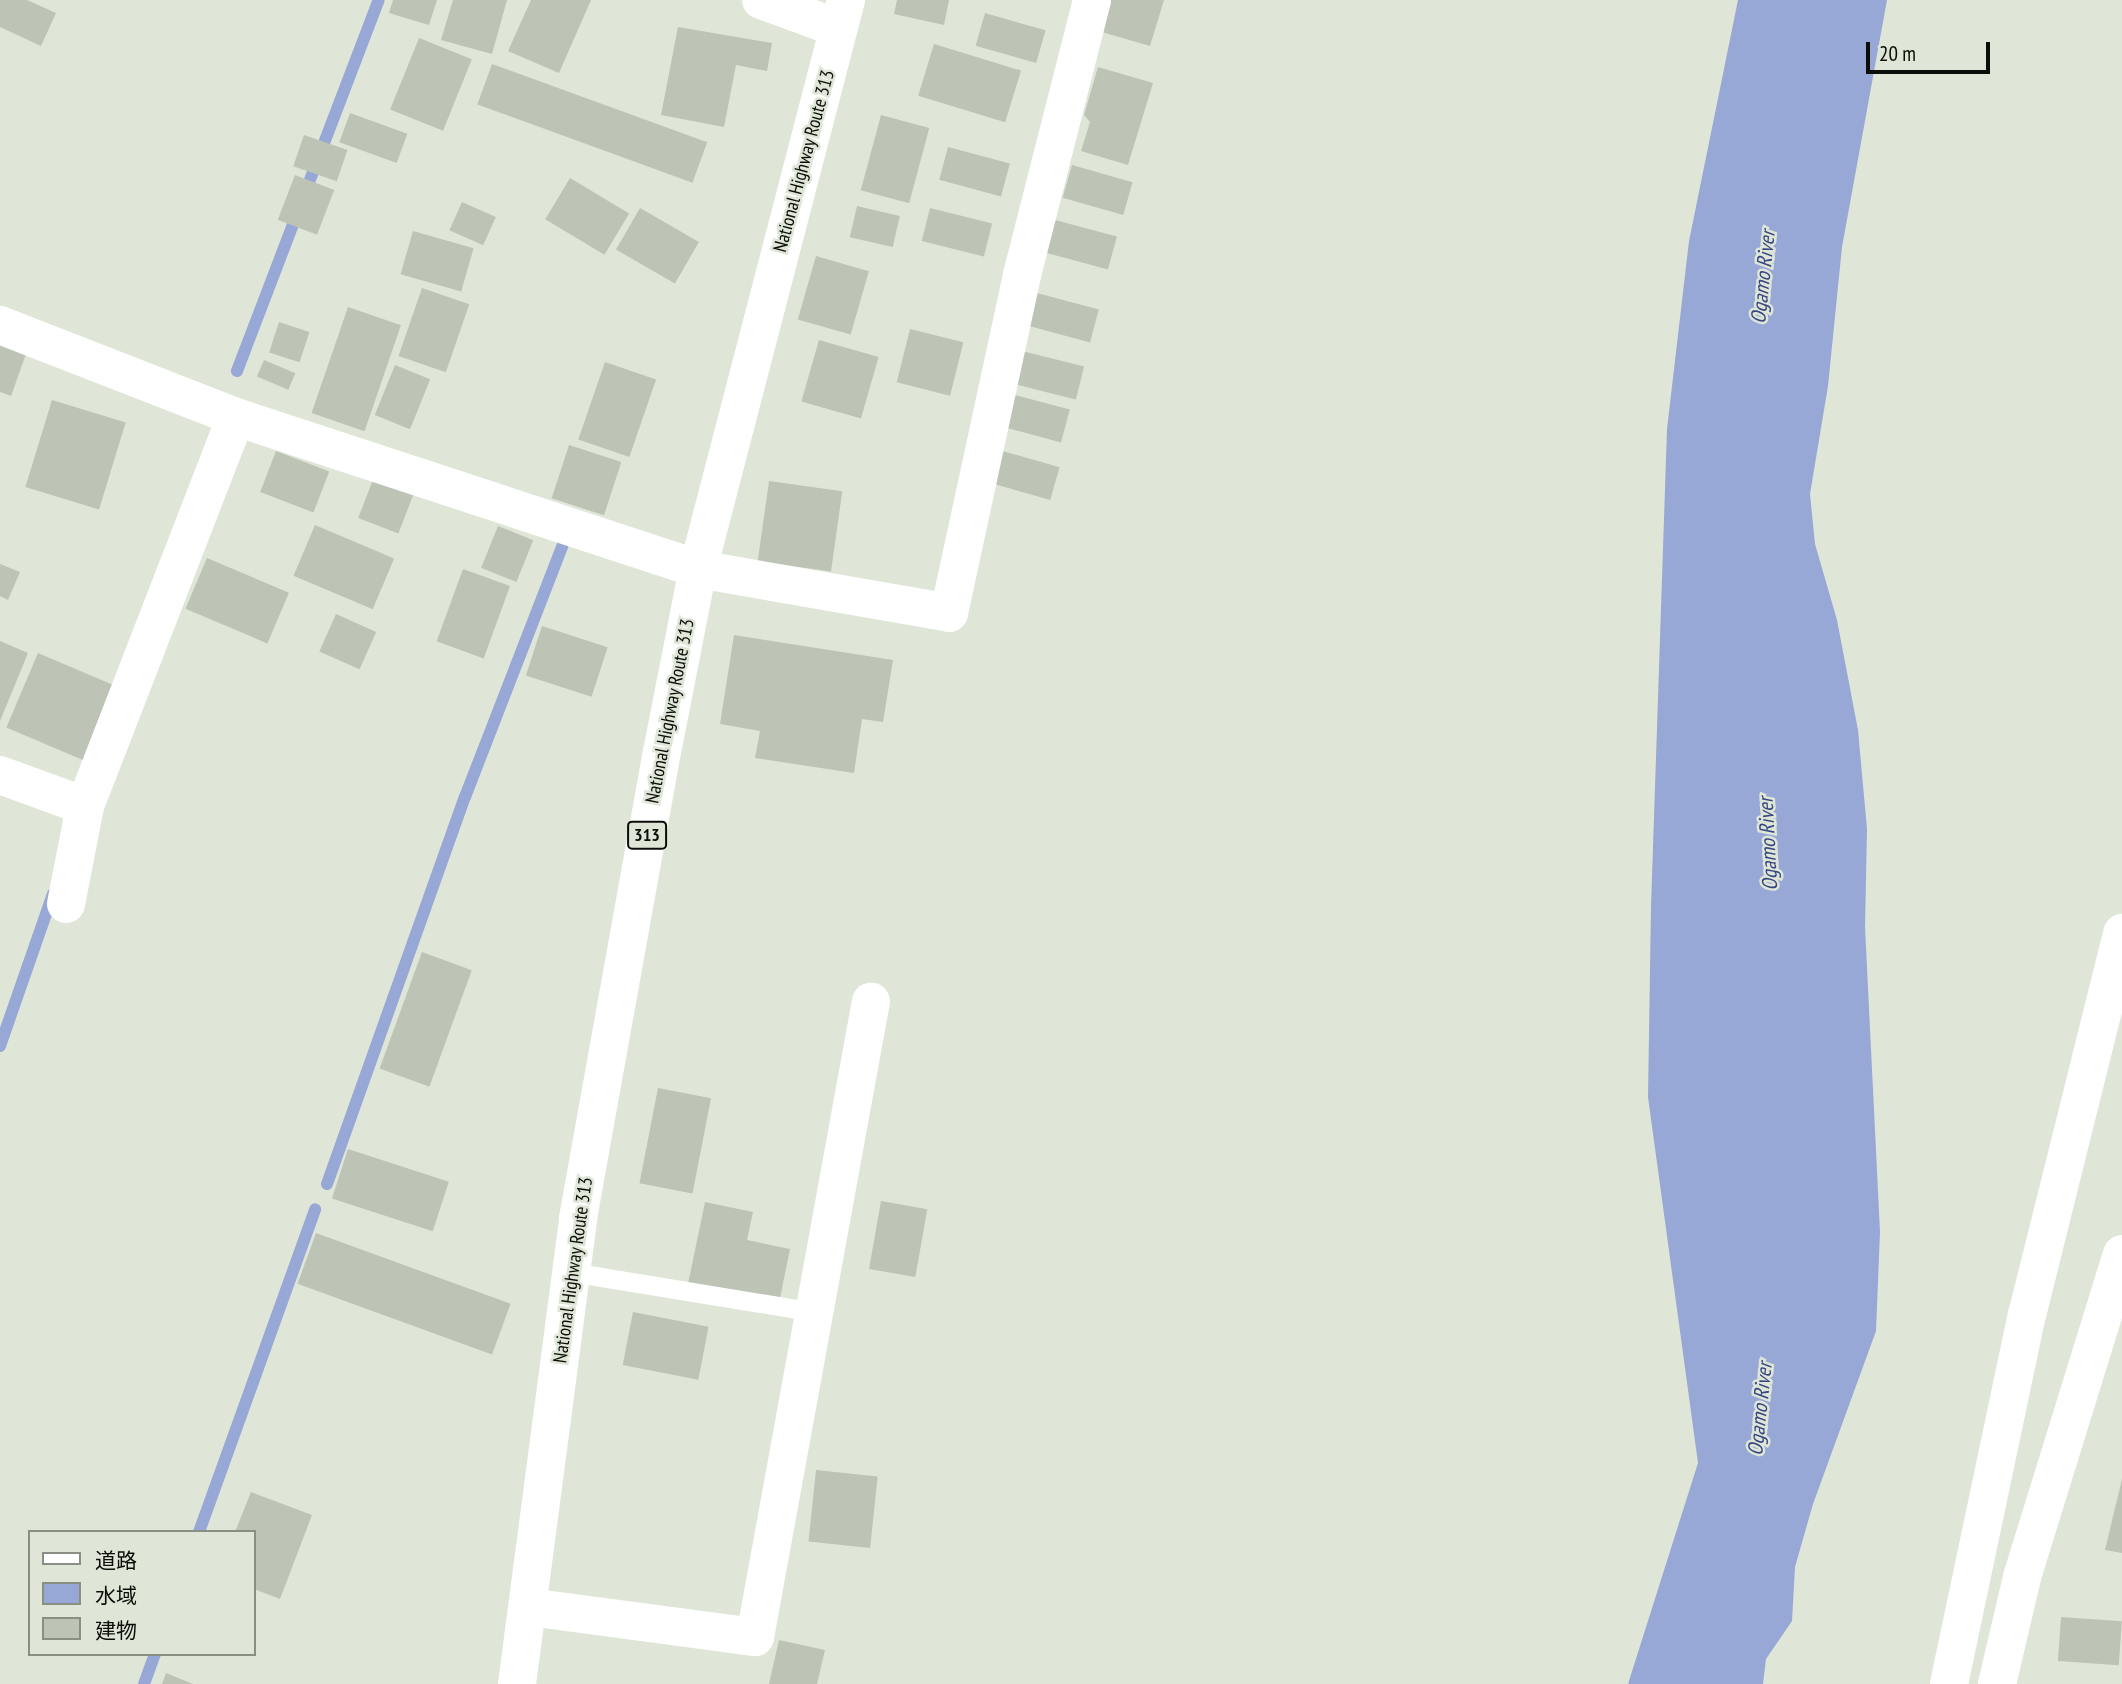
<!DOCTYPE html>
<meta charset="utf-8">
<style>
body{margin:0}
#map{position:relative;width:2122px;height:1684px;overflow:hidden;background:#dfe6d7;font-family:"PT Sans Narrow","Noto Sans JP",sans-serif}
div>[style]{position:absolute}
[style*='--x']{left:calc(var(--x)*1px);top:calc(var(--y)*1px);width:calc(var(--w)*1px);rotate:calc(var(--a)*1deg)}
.water>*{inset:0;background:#97a7d6}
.stream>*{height:12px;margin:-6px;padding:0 6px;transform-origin:6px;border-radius:6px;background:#97a7d6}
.building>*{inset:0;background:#bdc3b5;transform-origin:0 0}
.service>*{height:19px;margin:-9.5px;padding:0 9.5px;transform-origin:9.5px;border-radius:9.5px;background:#fff}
.minor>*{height:38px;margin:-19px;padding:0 19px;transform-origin:19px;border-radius:19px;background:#fff}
.trunk>*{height:38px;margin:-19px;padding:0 19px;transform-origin:19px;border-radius:19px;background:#fff}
span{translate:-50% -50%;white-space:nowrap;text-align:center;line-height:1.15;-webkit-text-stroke:5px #dfe6d7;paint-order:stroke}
.shield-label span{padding:2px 5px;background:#dfe6d7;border:2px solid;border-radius:5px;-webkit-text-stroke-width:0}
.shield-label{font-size:18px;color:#0b0d08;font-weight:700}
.street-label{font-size:19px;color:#0b0d08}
.water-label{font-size:21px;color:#364782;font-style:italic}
.legend{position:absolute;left:28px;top:1530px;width:228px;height:126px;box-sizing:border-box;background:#dfe6d7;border:2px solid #8a8f84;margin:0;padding:9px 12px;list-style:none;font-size:21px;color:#0b0d08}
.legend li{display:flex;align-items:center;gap:14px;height:35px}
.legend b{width:35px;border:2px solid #8a8f84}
.scale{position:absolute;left:1866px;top:42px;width:124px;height:32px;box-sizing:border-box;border:4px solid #0b0d08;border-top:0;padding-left:9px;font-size:21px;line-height:24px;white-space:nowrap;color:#0b0d08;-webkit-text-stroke:5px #dfe6d7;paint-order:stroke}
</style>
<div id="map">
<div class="water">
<div style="clip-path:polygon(1738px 0,1887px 0,1842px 247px,1828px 386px,1810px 494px,1815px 544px,1837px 620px,1858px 730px,1867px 829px,1865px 927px,1880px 1232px,1876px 1331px,1813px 1504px,1795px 1567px,1792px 1621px,1766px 1659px,1763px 1684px,1628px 1684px,1698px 1463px,1648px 1097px,1651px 907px,1667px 429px,1689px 241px)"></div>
</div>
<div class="stream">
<div style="--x:237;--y:371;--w:397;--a:-69.1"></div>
<div style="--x:0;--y:1046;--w:161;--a:-70.8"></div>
<div style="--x:327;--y:1184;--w:411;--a:-70.4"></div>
<div style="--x:465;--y:797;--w:280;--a:-68.8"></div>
<div style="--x:199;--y:1532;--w:343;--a:-70.2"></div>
<div style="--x:144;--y:1684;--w:32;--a:-70"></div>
</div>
<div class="building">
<div style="clip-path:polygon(0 0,27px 0,56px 13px,41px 46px,0 27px)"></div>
<div style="clip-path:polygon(393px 0,437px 0,429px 25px,389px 13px)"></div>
<div style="clip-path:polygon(453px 0,507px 0,492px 54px,441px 40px)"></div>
<div style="clip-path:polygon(531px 0,591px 0,559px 73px,508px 51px)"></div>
<div style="clip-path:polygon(897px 0,949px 0,944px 25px,894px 14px)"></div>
<div style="clip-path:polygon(1096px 0,1164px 0,1150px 46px,1088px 28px)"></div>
<div style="left:985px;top:13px;width:63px;height:34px;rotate:16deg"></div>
<div style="clip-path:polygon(678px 27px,772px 43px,767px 71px,736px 65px,724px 127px,661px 115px)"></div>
<div style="left:419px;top:38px;width:57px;height:77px;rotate:22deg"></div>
<div style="left:934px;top:44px;width:91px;height:54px;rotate:17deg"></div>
<div style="left:492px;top:64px;width:229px;height:43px;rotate:20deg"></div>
<div style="clip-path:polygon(1098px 67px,1153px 83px,1128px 165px,1081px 151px,1090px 122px,1084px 115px)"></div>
<div style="left:350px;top:113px;width:61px;height:31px;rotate:20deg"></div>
<div style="left:881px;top:115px;width:50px;height:78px;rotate:15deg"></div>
<div style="left:304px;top:135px;width:46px;height:33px;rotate:19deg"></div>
<div style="left:948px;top:147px;width:64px;height:34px;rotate:15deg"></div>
<div style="left:1072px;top:165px;width:63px;height:34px;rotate:16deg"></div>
<div style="left:295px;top:175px;width:42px;height:48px;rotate:21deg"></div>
<div style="left:570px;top:178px;width:69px;height:48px;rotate:31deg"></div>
<div style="left:462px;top:202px;width:37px;height:31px;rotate:24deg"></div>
<div style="left:857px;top:206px;width:44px;height:32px;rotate:13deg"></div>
<div style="left:640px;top:208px;width:68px;height:48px;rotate:30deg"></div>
<div style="left:930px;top:208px;width:64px;height:34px;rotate:14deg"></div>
<div style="left:1055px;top:220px;width:64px;height:34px;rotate:15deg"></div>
<div style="left:413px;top:231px;width:63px;height:45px;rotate:16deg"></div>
<div style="left:816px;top:256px;width:55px;height:66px;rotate:16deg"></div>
<div style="left:422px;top:288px;width:50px;height:72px;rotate:19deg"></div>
<div style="left:1037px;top:293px;width:64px;height:34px;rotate:15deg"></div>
<div style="left:348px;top:307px;width:56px;height:112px;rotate:19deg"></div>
<div style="left:279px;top:322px;width:32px;height:32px;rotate:18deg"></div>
<div style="left:910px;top:329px;width:55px;height:55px;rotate:14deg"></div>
<div style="left:819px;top:340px;width:62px;height:64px;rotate:16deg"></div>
<div style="clip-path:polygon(0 344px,26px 354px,11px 396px,0 392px)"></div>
<div style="left:1022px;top:351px;width:64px;height:34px;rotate:14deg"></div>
<div style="left:264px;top:360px;width:34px;height:18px;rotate:23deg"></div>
<div style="left:605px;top:362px;width:54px;height:82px;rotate:19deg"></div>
<div style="left:395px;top:365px;width:38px;height:54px;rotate:22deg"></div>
<div style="left:1008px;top:393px;width:64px;height:34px;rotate:15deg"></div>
<div style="left:52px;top:400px;width:77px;height:91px;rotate:17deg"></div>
<div style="left:569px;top:445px;width:55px;height:56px;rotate:18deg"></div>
<div style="left:999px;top:450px;width:63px;height:34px;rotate:16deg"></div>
<div style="left:276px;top:451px;width:57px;height:44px;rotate:21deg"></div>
<div style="left:374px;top:477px;width:43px;height:44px;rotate:21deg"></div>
<div style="left:769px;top:481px;width:74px;height:81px;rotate:8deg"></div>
<div style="left:315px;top:525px;width:86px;height:55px;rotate:23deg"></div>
<div style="left:498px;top:526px;width:38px;height:45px;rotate:22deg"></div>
<div style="left:207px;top:558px;width:89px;height:55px;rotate:23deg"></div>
<div style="clip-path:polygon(0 564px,20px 572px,8px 600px,0 596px)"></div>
<div style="left:463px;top:569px;width:50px;height:77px;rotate:20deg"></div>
<div style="left:336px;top:614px;width:44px;height:41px;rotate:24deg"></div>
<div style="left:542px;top:626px;width:69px;height:52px;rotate:18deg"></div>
<div style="clip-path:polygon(734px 635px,893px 660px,883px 722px,862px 719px,854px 773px,755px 758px,760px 731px,720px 724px)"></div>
<div style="clip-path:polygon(0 641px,28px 653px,0 721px)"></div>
<div style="left:38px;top:653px;width:85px;height:81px;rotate:23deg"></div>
<div style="left:422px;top:952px;width:53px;height:124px;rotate:20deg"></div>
<div style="left:658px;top:1088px;width:54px;height:97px;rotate:11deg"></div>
<div style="left:348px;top:1149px;width:106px;height:52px;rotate:18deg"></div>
<div style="left:881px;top:1201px;width:47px;height:69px;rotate:10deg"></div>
<div style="clip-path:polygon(705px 1202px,753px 1212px,747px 1240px,790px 1249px,779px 1303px,688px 1284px)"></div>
<div style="left:316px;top:1233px;width:207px;height:54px;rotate:20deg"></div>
<div style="left:633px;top:1312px;width:77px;height:54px;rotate:11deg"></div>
<div style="left:816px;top:1470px;width:62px;height:72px;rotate:6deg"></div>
<div style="clip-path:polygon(2122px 1479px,2122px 1553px,2105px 1550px)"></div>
<div style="clip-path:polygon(251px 1492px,312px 1515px,280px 1599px,254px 1589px,254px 1532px,235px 1532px)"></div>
<div style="left:2061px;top:1617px;width:61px;height:44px;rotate:4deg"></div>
<div style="clip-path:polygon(779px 1640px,825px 1650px,817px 1684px,769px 1684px)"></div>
<div style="clip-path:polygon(166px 1673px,193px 1684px,162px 1684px)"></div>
</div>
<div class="service">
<div style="--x:571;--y:1272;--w:246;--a:9.3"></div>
</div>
<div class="minor">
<div style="--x:761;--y:0;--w:82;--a:20"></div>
<div style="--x:0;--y:325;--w:253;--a:21.3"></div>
<div style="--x:236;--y:417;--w:486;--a:18.2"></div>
<div style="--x:698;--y:569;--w:255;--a:9.9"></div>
<div style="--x:949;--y:613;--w:346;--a:-77.8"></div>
<div style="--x:1022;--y:275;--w:284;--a:-75.7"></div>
<div style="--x:0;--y:775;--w:90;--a:20"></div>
<div style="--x:66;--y:904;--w:100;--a:-79"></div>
<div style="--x:85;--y:806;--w:417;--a:-68.8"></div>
<div style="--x:529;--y:1607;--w:228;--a:7.6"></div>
<div style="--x:755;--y:1637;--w:646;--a:-79.66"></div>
<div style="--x:1949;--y:1684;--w:377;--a:-78.1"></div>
<div style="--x:2027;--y:1315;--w:394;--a:-76"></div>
<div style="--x:1997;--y:1684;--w:110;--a:-76.8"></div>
<div style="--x:2022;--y:1577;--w:338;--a:-72.8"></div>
</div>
<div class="trunk">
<div style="--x:517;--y:1684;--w:470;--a:-82.5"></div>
<div style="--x:578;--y:1218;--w:474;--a:-79.8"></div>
<div style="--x:662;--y:752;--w:187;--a:-78.9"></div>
<div style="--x:698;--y:569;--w:588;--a:-75.42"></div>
</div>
<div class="shield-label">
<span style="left:647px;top:835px">313</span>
</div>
<div class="street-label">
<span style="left:804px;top:161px;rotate:-75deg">National Highway Route 313</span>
<span style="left:670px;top:711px;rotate:-79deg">National Highway Route 313</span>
<span style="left:573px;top:1270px;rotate:-82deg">National Highway Route 313</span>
</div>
<div class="water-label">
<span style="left:1763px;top:277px;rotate:-84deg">Ogamo River</span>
<span style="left:1768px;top:844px;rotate:-93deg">Ogamo River</span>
<span style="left:1760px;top:1409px;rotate:-84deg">Ogamo River</span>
</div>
<ul class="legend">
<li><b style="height:9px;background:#fff"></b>道路</li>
<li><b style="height:19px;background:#97a7d6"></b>水域</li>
<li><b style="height:19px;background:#bdc3b5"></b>建物</li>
</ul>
<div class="scale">20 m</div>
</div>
